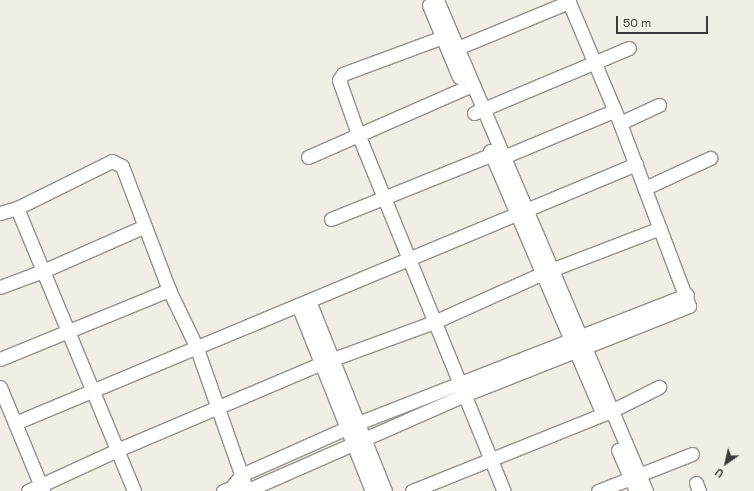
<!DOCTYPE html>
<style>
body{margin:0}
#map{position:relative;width:754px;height:491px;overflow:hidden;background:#f1eee8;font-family:"Space Grotesk",sans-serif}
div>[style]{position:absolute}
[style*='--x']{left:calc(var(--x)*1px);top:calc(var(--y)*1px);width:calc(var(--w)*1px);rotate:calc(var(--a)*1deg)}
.roads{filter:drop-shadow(1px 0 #94918c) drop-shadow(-1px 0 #94918c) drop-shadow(0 1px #94918c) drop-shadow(0 -1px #94918c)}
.street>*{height:13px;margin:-6.5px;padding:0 6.5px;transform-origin:6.5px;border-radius:6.5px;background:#fff}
span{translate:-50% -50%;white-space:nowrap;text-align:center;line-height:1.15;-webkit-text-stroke:3.5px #f1eee8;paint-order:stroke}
.north{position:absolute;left:706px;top:443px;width:40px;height:40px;-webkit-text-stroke:3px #f1eee8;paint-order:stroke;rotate:214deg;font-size:11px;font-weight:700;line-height:16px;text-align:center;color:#3d3b39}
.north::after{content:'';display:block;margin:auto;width:14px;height:18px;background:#3d3b39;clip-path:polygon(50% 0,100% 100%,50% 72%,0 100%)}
.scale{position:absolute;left:616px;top:16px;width:92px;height:18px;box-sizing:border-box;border:2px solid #3d3b39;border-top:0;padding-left:5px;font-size:12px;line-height:14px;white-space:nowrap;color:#3d3b39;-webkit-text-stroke:3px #f1eee8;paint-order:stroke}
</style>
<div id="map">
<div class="roads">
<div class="street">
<div style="--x:437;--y:0;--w:534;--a:66.94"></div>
<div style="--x:429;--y:5;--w:78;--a:67.4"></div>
<div style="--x:451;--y:34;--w:115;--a:159.7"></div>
<div style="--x:343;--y:74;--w:7;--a:124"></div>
<div style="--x:339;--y:80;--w:57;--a:70.6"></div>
<div style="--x:358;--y:134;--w:386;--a:67.8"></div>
<div style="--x:450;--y:51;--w:129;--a:-22.4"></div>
<div style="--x:474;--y:113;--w:168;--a:-22.8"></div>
<div style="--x:620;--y:123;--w:43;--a:-24.8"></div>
<div style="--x:490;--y:151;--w:280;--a:66.8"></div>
<div style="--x:308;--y:157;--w:179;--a:-23.7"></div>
<div style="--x:496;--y:160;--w:128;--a:-22.6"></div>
<div style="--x:645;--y:188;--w:72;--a:-24.8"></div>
<div style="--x:17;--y:208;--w:68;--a:67.6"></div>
<div style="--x:43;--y:271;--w:111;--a:-23.8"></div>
<div style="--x:0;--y:213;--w:18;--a:-16"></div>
<div style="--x:17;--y:208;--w:106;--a:-26.3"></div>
<div style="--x:112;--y:161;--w:11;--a:27"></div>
<div style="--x:122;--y:166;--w:133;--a:69.2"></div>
<div style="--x:169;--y:290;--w:62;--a:64.3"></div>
<div style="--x:196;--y:346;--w:144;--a:70.6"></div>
<div style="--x:331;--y:219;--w:182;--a:-21.9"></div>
<div style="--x:0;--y:287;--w:46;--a:-20.4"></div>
<div style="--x:43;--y:271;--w:238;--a:67.5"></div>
<div style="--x:309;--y:301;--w:205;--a:68.2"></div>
<div style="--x:298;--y:305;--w:200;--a:68.3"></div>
<div style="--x:0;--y:359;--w:183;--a:-22.2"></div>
<div style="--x:0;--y:387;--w:113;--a:67.5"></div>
<div style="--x:15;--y:423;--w:673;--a:-22.64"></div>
<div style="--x:618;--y:450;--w:45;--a:66.3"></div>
<div style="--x:696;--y:483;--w:9;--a:69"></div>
<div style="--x:231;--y:488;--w:16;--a:-52"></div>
<div style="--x:241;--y:475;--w:128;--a:-24"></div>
<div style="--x:358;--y:423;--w:353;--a:-21.3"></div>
<div style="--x:28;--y:491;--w:98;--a:-24.7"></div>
<div style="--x:117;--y:450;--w:223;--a:-23"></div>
<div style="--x:322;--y:363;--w:119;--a:-20.1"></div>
<div style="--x:434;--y:322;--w:120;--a:-24.2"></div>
<div style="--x:543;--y:273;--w:125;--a:-21"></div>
<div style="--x:223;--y:491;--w:9;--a:-21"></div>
<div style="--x:231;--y:488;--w:17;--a:7"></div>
<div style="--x:248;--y:490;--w:236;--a:-23.7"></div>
<div style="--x:464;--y:395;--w:242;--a:-21.6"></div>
<div style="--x:689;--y:306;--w:196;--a:-110.7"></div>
<div style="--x:620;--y:123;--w:134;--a:-112.9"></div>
<div style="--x:412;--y:491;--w:214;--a:-21.9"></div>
<div style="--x:611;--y:411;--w:54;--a:-26.6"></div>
<div style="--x:598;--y:491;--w:101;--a:-21.5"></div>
</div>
</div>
<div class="north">U</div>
<div class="scale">50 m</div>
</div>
